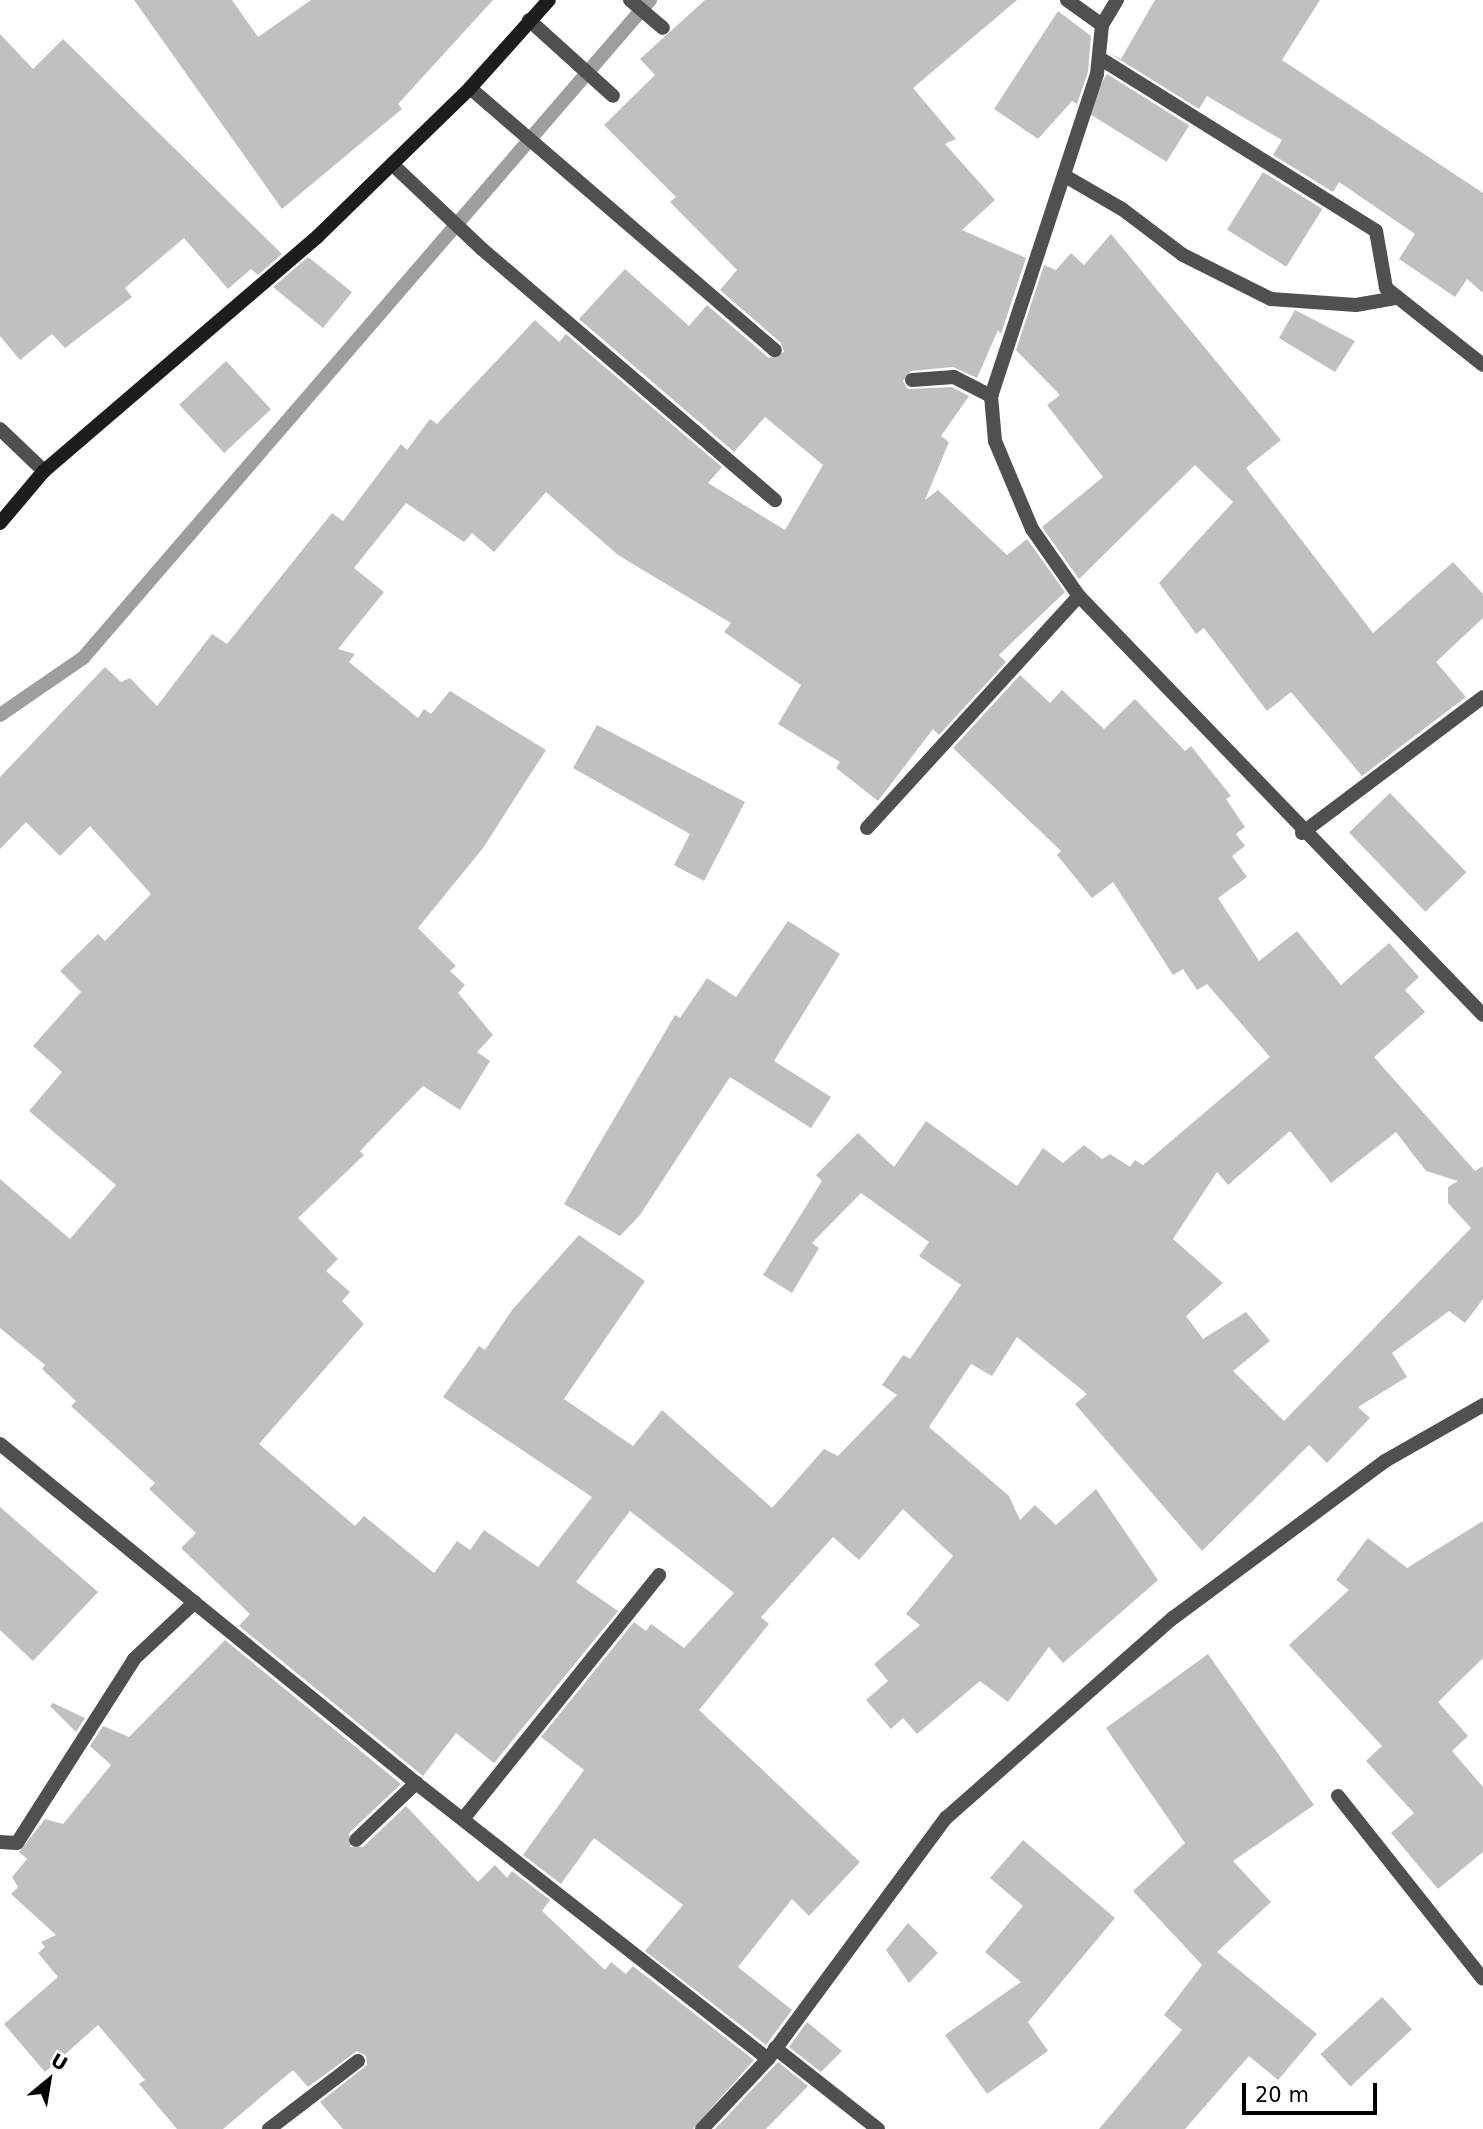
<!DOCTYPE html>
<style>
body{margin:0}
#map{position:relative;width:1483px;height:2129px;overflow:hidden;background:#fff;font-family:"DejaVu Sans",sans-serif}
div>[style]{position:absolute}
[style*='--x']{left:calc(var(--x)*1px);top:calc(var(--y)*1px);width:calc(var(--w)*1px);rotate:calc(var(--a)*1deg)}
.stream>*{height:14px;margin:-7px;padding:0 7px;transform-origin:7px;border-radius:7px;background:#9e9e9e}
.building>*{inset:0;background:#c0c0c0;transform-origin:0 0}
.lane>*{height:14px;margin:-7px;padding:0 7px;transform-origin:7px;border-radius:7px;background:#505050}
.street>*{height:14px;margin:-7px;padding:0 7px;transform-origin:7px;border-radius:7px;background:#505050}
.secondary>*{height:14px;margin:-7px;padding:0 7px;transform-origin:7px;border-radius:7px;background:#1d1d1d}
span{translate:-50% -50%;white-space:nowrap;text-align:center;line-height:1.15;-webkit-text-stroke:7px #fff;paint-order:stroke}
.north{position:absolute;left:14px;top:2045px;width:70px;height:70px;-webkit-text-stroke:5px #fff;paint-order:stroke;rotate:30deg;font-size:19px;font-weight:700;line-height:28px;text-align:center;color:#000}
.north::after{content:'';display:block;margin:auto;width:24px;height:32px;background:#000;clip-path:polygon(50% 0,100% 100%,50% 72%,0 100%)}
.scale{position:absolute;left:1242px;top:2083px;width:135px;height:32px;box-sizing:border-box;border:4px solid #000;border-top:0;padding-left:9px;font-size:21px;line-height:24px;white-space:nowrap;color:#000;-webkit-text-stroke:5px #fff;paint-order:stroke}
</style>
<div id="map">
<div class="stream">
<div style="--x:0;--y:715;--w:101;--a:-34.5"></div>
<div style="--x:83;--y:658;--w:869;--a:-49.25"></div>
</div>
<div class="building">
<div style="clip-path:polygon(134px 0,232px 0,258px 37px,311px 0,493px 0,398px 104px,402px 109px,282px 209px)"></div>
<div style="clip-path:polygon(evenodd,705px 0,1017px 0,913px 88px,956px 139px,945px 144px,995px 200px,962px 230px,1026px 258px,1001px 334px,998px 330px,977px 378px,953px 367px,911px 371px,903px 381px,908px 389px,952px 387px,969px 396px,941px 436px,949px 442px,925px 500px,938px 490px,1007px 555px,1027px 539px,1065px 592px,999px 655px,1006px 662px,939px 735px,933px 729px,878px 801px,836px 768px,840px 762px,778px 724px,801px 685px,724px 632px,731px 623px,618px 555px,546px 492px,494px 552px,472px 533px,464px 542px,406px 503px,354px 568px,384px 592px,338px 649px,355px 654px,349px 662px,418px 718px,424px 709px,431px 714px,450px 691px,546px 750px,483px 848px,418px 928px,456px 966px,450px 971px,465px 985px,458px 993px,493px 1035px,477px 1052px,490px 1061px,460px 1110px,423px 1086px,360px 1151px,364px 1155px,298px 1218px,338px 1259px,326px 1271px,350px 1292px,342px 1301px,364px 1324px,259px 1444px,355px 1526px,364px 1516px,434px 1573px,457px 1541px,470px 1550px,484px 1530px,538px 1567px,592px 1497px,443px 1397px,479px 1346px,485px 1350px,512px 1310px,579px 1235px,645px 1281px,564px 1399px,633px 1446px,662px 1410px,772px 1508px,824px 1449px,838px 1456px,897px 1395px,882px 1385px,903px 1355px,910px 1359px,961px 1285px,919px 1256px,929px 1242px,861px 1193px,812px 1243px,819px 1248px,792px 1293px,763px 1275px,822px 1181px,816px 1175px,858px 1133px,894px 1167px,926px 1121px,1017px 1186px,1043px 1148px,1063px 1163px,1084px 1145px,1102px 1159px,1110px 1154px,1130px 1167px,1135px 1160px,1143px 1165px,1270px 1057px,1207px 984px,1197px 990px,1183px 969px,1173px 975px,1113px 882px,1092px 898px,1057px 855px,1061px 851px,953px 748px,1020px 675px,1050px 703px,1062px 690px,1104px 729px,1135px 699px,1185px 751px,1191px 746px,1231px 796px,1226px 799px,1245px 827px,1236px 834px,1245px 846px,1232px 856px,1247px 877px,1218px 898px,1259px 961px,1297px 931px,1341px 985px,1389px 943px,1419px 977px,1405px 990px,1425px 1012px,1374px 1057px,1475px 1171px,1483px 1166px,1483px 1299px,1465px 1323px,1449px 1311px,1392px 1353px,1407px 1377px,1358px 1407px,1370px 1418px,1327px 1463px,1309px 1445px,1202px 1551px,1075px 1404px,1087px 1394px,1017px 1337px,992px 1376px,971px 1364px,929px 1427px,1009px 1496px,1020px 1520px,1035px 1505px,1056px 1525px,1096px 1489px,1158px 1580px,1063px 1663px,1049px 1647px,1008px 1702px,980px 1681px,917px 1734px,903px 1718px,891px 1729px,866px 1700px,888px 1681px,874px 1664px,920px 1625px,906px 1614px,953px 1556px,903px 1509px,859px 1560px,833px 1537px,761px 1617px,769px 1624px,699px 1710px,860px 1862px,809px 1916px,792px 1899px,738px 1967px,792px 2010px,766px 2045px,645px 1951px,683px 1905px,594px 1838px,561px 1884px,523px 1855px,584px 1770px,541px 1737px,634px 1622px,646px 1631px,651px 1624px,684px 1648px,734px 1593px,630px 1511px,576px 1582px,618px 1611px,494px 1763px,456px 1733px,423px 1776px,239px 1626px,250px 1614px,181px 1548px,196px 1533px,149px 1489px,155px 1483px,71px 1406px,76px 1401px,42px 1369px,45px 1365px,0 1328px,0 1179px,70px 1239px,116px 1185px,29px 1111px,62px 1072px,33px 1046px,81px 992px,60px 971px,98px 934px,105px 941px,151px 894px,90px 826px,60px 856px,26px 822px,0 849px,0 777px,105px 667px,121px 682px,130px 678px,157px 706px,212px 634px,227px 644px,332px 513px,343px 521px,401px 444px,407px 450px,430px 419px,437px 424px,535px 320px,559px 342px,566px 334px,722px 467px,708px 483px,785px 530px,823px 465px,765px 417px,734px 452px,579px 319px,625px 269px,689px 326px,707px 305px,769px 358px,784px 352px,781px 343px,720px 290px,737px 270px,670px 202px,676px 197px,604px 125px,655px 75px,640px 59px,705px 0,1290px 1131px,1331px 1183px,1396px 1132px,1426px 1171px,1458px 1181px,1448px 1187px,1448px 1203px,1471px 1228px,1284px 1421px,1233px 1371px,1270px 1341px,1246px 1312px,1203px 1339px,1186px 1316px,1223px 1283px,1173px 1239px,1217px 1172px,1228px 1185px,1290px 1131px)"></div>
<div style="clip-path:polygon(1155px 0,1320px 0,1282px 60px,1483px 193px,1483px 293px,1467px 279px,1455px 297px,1399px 259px,1415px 234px,1339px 182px,1333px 192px,1273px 155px,1282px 140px,1207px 96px,1199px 109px,1109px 53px,1121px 59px)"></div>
<div style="clip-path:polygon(1058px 11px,1091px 36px,1088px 72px,1077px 104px,1072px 101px,1038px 139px,994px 109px)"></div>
<div style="clip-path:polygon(0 34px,33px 69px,63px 39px,282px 254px,258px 275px,251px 269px,228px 289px,184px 238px,125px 288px,132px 297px,65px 348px,52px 334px,20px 360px,0 336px)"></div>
<div style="left:1107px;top:74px;width:97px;height:43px;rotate:32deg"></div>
<div style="left:1263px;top:172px;width:70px;height:68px;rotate:32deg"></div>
<div style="clip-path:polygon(1111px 234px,1281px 440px,1246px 468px,1373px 633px,1453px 562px,1483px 594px,1483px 618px,1436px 662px,1466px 697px,1362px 776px,1291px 692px,1267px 711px,1204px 628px,1196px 634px,1159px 583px,1233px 502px,1195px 465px,1079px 579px,1042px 527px,1103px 477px,1047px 405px,1060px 395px,1016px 350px,1044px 265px,1056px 270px,1071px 253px,1084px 265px)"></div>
<div style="clip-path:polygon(308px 257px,352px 292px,323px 328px,273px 287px)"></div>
<div style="clip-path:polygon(1295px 310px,1355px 341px,1335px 372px,1279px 338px)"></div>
<div style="left:226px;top:361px;width:66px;height:64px;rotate:47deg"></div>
<div style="clip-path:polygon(597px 725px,745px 802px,704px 881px,674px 865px,690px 834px,573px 768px)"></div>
<div style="left:1390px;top:793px;width:110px;height:57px;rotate:46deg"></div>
<div style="clip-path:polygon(788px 921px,840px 954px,774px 1061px,831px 1097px,811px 1128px,730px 1077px,640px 1215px,620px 1236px,564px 1204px,675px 1015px,680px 1018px,707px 978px,736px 997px)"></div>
<div style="clip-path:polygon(0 1507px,98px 1592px,33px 1661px,0 1630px)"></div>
<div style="clip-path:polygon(1483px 1521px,1483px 1658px,1438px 1702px,1468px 1736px,1452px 1751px,1483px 1787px,1483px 1852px,1438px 1889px,1391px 1833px,1414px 1813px,1366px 1761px,1382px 1746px,1289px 1645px,1349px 1590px,1336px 1580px,1368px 1538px,1407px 1568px)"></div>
<div style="clip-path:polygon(225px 1640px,401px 1784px,349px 1833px,350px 1847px,363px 1847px,406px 1806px,478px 1882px,495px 1865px,507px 1878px,512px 1871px,550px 1900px,542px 1911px,605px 1970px,611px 1962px,626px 1974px,633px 1966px,754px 2060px,693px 2129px,343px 2129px,320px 2102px,367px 2065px,366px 2056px,357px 2051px,308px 2087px,293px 2070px,223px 2129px,177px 2129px,139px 2084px,145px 2080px,98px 2025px,45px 2072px,4px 2024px,58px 1977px,38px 1953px,45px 1947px,41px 1942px,56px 1935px,11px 1894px,18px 1887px,12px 1877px,27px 1859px,19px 1852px,45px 1819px,63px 1824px,111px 1765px,90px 1746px,103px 1726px,129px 1737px)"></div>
<div style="clip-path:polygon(1208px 1654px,1314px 1805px,1233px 1861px,1271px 1902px,1217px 1952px,1317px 2034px,1278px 2080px,1249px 2056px,1185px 2129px,1099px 2129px,1182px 2030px,1164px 2015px,1202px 1965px,1133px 1891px,1185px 1843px,1106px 1728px)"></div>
<div style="clip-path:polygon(53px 1703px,85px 1718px,76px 1732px,50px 1706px)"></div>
<div style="clip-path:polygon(1023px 1840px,1115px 1918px,1028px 2022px,1048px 2051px,987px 2094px,945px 2035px,1021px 1982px,985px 1952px,1023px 1906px,990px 1878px)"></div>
<div style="clip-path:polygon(908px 1923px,938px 1953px,909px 1983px,886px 1950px)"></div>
<div style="left:1382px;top:1997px;width:44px;height:84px;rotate:47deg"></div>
<div style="clip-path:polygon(807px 2022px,842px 2051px,821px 2072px,789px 2047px)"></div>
<div style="clip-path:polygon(778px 2062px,808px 2086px,766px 2129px,715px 2129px)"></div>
</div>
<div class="lane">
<div style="--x:1067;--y:0;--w:43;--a:35.5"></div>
</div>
<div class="street">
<div style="--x:630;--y:0;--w:43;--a:40.3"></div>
<div style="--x:1117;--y:0;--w:29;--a:121"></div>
<div style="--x:1102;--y:25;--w:49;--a:95.8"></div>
<div style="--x:1097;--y:74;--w:339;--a:108.2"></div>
<div style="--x:991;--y:396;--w:45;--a:84.9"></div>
<div style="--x:995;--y:441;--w:95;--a:67.2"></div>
<div style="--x:1032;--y:529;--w:82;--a:55"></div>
<div style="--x:1079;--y:596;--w:582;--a:46.04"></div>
<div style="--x:529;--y:20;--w:113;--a:42.1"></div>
<div style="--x:1101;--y:59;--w:324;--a:32"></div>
<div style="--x:1376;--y:231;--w:58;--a:80"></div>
<div style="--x:1386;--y:288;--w:124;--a:38.4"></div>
<div style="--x:470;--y:88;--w:402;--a:40.7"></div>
<div style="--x:392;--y:164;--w:124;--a:43.4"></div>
<div style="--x:482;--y:249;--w:386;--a:40.6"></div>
<div style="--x:1065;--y:176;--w:66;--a:30.1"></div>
<div style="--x:1122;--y:209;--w:76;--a:37"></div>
<div style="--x:1183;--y:255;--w:98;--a:26.6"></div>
<div style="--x:1271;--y:299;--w:85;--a:4"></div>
<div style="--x:1356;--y:305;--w:41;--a:-9.9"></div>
<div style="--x:912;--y:380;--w:42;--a:-4.1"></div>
<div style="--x:954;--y:377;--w:42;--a:27.2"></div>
<div style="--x:0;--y:429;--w:61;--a:43.7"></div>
<div style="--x:867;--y:828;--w:314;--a:-47.6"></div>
<div style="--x:1302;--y:833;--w:226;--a:-36.9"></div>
<div style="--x:0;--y:1444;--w:537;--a:39.18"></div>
<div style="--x:416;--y:1783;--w:447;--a:38.1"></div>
<div style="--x:1338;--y:1796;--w:233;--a:51.6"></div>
<div style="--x:463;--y:1819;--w:313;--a:-51.2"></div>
<div style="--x:356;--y:1840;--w:83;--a:-43.5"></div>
<div style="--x:0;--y:1842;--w:17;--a:3"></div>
<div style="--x:17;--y:1843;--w:218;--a:-57.5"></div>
<div style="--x:134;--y:1659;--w:83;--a:-43.1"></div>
<div style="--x:775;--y:2048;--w:131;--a:38.2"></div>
<div style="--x:269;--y:2129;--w:112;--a:-37.4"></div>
<div style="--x:702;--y:2129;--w:96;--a:-46.7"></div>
<div style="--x:768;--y:2059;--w:300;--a:-53.6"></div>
<div style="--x:946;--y:1818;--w:303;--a:-41.4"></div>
<div style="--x:1173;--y:1618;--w:264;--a:-36.5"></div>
<div style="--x:1385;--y:1461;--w:113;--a:-29.7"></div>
</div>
<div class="secondary">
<div style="--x:0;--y:523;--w:68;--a:-49.8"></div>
<div style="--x:44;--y:471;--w:361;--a:-40.6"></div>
<div style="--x:318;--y:236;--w:212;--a:-44.2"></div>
<div style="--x:470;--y:88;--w:118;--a:-48.1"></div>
</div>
<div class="north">U</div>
<div class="scale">20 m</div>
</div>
